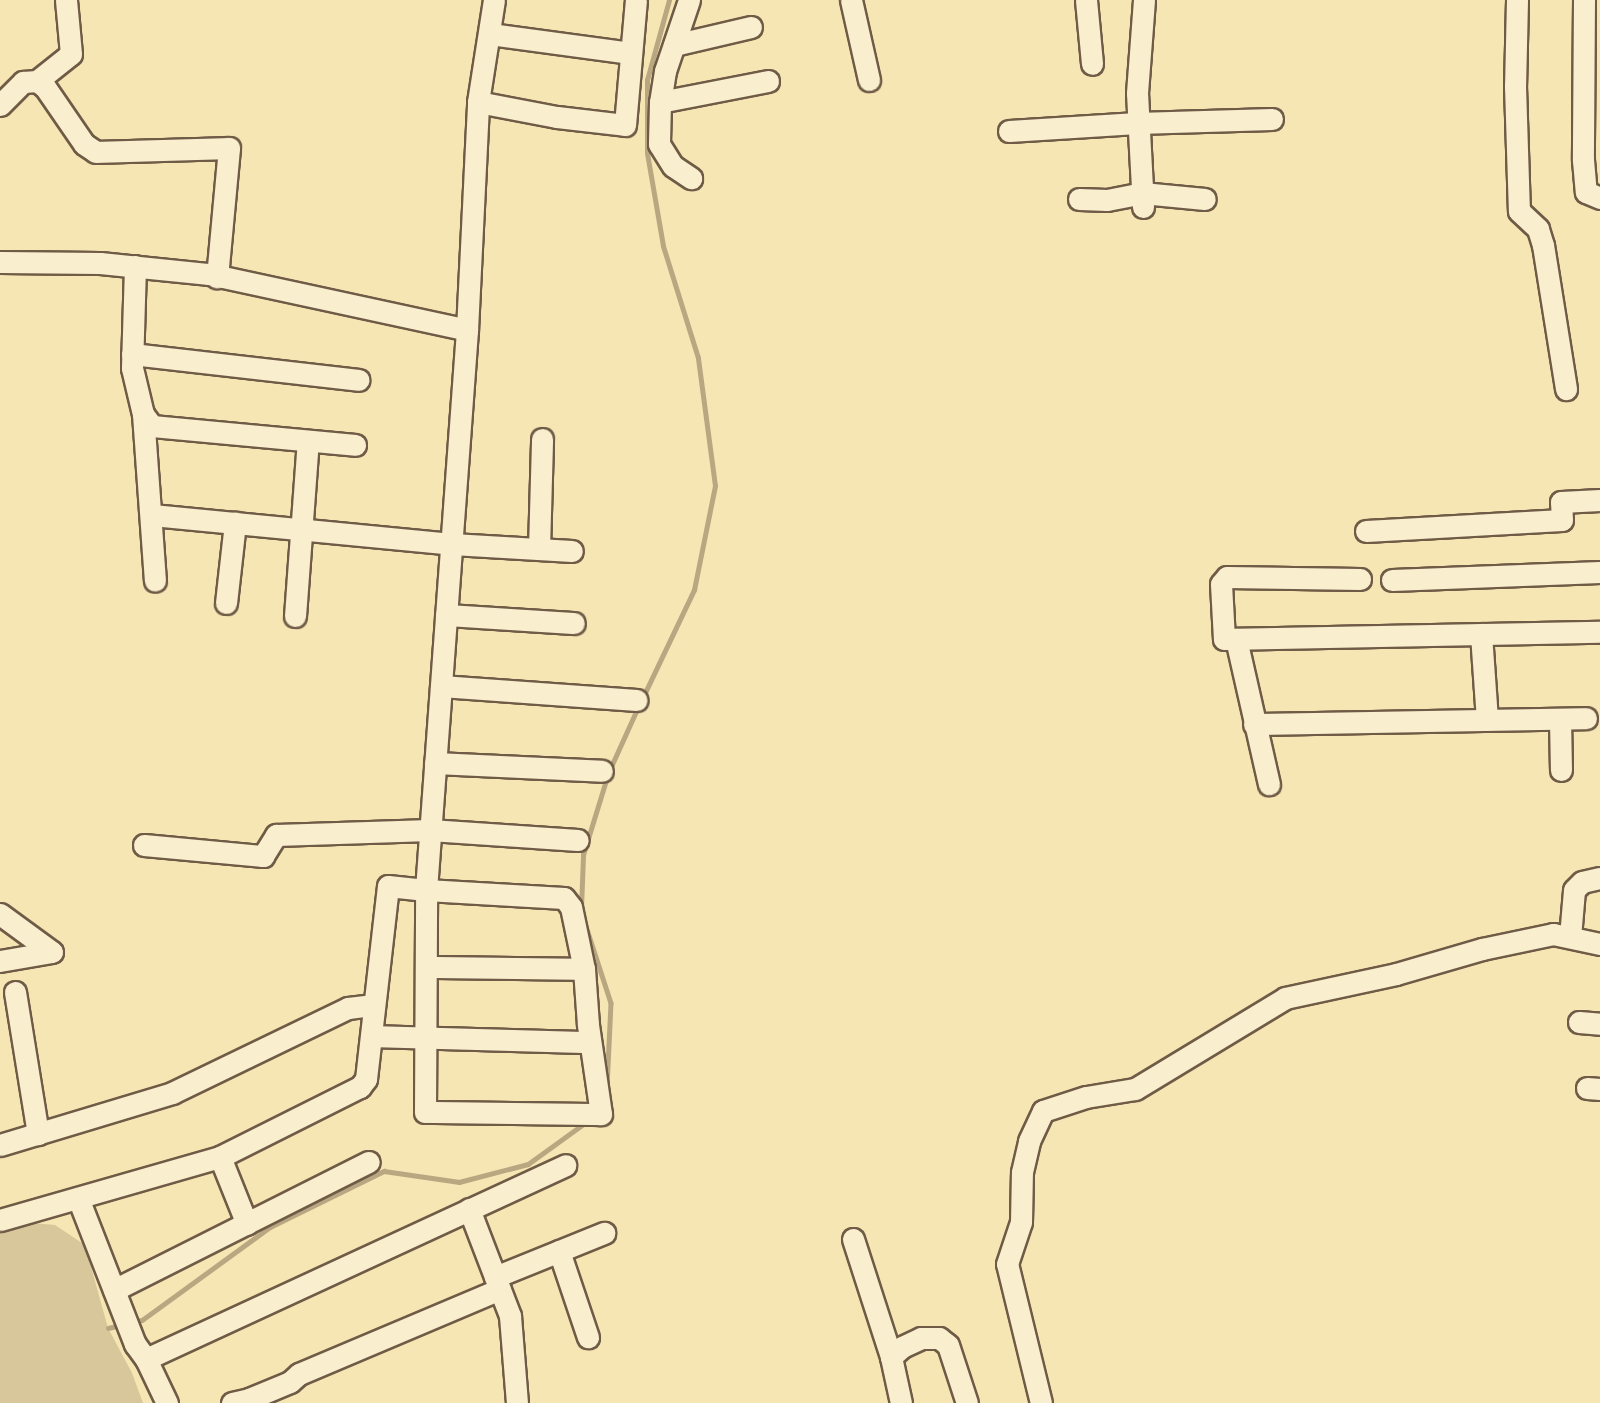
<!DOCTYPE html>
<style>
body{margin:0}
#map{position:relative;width:1600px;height:1403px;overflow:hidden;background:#f6e6b4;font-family:"IM FELL DW Pica",serif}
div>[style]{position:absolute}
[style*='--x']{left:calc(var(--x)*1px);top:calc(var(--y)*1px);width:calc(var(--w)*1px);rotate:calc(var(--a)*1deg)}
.green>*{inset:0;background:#d7c79b}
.stream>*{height:4.5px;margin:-2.25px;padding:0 2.25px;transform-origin:2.25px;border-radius:2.25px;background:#b9a782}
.roads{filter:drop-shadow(2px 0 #6f5b46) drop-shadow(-2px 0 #6f5b46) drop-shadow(0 2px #6f5b46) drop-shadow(0 -2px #6f5b46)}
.minor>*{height:21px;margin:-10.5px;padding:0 10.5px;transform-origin:10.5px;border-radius:10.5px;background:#f9efce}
span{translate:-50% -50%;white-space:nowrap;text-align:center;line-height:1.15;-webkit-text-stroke:6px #f9efce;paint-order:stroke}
</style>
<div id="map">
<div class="green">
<div style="clip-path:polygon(21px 1222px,55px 1225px,85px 1245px,108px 1328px,132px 1373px,143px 1403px,0 1403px,0 1226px)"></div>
</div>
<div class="stream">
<div style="--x:642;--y:699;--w:121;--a:-64.5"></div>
<div style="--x:694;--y:590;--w:106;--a:-78.6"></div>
<div style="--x:715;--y:486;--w:129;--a:-97.6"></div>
<div style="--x:698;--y:358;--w:117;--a:-107.4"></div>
<div style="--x:663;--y:246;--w:94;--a:-99.8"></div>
<div style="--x:647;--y:153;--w:73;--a:-90"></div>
<div style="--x:647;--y:80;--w:83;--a:-74.6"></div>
<div style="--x:610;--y:769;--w:68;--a:-65.7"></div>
<div style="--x:581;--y:908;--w:53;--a:-87.8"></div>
<div style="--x:583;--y:855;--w:82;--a:-72.9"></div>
<div style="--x:584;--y:920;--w:87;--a:72"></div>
<div style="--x:611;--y:1003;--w:86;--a:92.7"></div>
<div style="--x:133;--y:1322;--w:9;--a:-13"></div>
<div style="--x:142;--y:1320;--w:158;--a:-36"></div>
<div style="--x:270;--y:1227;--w:127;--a:-26.2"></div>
<div style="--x:384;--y:1171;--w:76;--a:8.3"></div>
<div style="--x:459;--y:1182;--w:71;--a:-14.6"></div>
<div style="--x:528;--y:1164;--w:75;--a:-35.8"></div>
<div style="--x:108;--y:1328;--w:13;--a:-13"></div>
</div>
<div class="roads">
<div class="minor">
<div style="--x:689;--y:0;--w:75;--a:108.7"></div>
<div style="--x:665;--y:71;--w:31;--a:99"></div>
<div style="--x:660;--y:102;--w:42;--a:91.4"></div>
<div style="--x:659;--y:144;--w:26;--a:58"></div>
<div style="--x:673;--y:166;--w:22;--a:34"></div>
<div style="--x:851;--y:0;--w:82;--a:77.3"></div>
<div style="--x:1086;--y:0;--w:64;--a:84.6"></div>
<div style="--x:1517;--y:0;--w:86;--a:91.3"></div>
<div style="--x:1515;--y:86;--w:125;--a:88.2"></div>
<div style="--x:1519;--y:211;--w:26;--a:43"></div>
<div style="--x:1538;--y:229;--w:17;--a:73"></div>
<div style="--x:1543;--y:245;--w:146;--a:80.9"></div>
<div style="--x:1584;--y:0;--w:160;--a:90.4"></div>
<div style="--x:1583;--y:160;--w:32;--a:85"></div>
<div style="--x:1586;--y:192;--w:15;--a:23"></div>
<div style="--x:490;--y:34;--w:142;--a:7.7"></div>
<div style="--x:674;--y:45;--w:79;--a:-13.2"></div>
<div style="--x:37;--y:81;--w:43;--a:-38.5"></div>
<div style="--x:71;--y:54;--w:54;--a:-95.3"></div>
<div style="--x:478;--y:102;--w:80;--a:10.8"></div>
<div style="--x:557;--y:117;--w:68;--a:6.7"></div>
<div style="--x:625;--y:125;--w:125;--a:-85"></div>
<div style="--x:660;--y:102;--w:110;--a:-11"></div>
<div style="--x:0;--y:105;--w:33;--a:-45"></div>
<div style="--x:23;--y:82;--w:14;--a:-4"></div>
<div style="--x:37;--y:81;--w:10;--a:37"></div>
<div style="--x:45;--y:87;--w:69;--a:55.6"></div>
<div style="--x:84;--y:144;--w:14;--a:34"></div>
<div style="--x:96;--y:152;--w:133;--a:-1.7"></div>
<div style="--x:229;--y:148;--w:130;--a:95.3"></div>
<div style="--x:1009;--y:131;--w:128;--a:-3.6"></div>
<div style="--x:1137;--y:123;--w:135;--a:-1.7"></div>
<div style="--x:1079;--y:199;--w:28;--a:2"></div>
<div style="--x:1107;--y:200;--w:36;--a:-11"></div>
<div style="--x:1142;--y:193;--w:63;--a:5.4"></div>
<div style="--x:1143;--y:207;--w:114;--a:-93"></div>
<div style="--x:1137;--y:93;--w:93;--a:-85.7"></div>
<div style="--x:0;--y:262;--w:100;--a:0.6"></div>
<div style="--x:100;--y:263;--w:110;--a:5.8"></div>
<div style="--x:209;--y:274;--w:264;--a:12.2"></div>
<div style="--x:135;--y:266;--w:102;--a:91.7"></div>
<div style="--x:132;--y:368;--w:47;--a:76.6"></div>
<div style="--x:143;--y:414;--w:15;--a:53"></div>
<div style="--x:152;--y:426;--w:204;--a:5.3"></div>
<div style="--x:132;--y:354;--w:228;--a:6.5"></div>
<div style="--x:143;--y:414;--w:167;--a:85.9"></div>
<div style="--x:152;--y:515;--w:301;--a:5.5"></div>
<div style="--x:452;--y:544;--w:120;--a:3.3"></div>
<div style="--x:1366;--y:531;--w:196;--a:-3.2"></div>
<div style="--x:1562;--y:520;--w:18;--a:-93"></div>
<div style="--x:1561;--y:502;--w:39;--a:-3"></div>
<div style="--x:539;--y:549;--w:110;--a:-88.4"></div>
<div style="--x:1360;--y:579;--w:133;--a:-179.1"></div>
<div style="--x:1227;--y:577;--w:9;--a:131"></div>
<div style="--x:1221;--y:584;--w:55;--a:86.9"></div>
<div style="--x:1224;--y:639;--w:376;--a:-1.1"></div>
<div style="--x:1392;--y:580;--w:208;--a:-2.2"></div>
<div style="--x:226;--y:603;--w:81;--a:-83.6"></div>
<div style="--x:446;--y:615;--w:128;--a:3.6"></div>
<div style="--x:295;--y:616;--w:175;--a:-85.8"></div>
<div style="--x:1481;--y:634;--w:86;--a:86"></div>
<div style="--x:1236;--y:639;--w:149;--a:77.2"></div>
<div style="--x:441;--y:686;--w:196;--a:4.1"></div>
<div style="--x:1560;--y:719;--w:51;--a:88.9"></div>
<div style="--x:1254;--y:724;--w:332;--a:-1"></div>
<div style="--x:435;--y:763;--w:167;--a:2.7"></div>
<div style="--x:144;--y:845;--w:120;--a:5.3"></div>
<div style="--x:263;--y:856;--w:25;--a:-58"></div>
<div style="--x:276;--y:835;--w:154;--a:-1.9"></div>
<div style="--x:430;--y:830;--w:148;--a:3.9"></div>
<div style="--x:0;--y:914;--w:64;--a:36.2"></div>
<div style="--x:52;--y:952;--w:53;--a:170.2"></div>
<div style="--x:1570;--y:937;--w:47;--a:-85.1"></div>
<div style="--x:1574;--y:890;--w:11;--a:-45"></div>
<div style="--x:1582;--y:882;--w:18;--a:-13"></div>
<div style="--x:426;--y:967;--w:158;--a:0.7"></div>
<div style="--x:15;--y:992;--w:144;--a:80.8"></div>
<div style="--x:1579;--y:1022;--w:21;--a:5"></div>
<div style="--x:371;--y:1036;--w:219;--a:1.6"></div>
<div style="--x:1587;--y:1088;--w:13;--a:4"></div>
<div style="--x:0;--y:1145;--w:180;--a:-16.8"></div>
<div style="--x:172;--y:1093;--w:195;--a:-25.8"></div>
<div style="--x:348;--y:1008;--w:26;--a:-7"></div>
<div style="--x:220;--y:1157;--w:72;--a:68.1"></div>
<div style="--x:78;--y:1198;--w:157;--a:68.7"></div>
<div style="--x:135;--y:1344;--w:19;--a:54"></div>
<div style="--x:146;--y:1359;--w:49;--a:64.5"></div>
<div style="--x:469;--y:1209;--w:115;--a:69"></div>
<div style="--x:510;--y:1316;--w:87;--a:85.4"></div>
<div style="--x:0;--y:1220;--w:229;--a:-16"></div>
<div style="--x:220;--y:1157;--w:157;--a:-26.6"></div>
<div style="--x:360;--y:1087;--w:10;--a:-53"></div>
<div style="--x:366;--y:1079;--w:194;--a:-83.5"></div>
<div style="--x:388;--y:886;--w:38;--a:6"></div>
<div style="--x:426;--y:890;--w:138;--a:3.3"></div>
<div style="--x:564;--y:898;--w:11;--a:52"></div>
<div style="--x:571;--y:907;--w:63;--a:78.2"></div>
<div style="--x:584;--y:969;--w:56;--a:85.9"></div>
<div style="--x:588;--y:1025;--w:90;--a:81.7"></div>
<div style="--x:601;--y:1114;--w:176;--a:-179.3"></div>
<div style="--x:425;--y:1112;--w:222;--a:-89.7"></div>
<div style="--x:426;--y:890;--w:561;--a:-85.81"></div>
<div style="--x:467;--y:330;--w:228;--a:-87.2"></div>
<div style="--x:478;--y:102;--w:103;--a:-81.1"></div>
<div style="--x:853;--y:1239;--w:124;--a:72.1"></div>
<div style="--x:891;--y:1357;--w:47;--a:77.7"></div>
<div style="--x:559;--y:1251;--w:91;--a:71.4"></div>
<div style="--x:495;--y:1277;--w:118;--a:-22"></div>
<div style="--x:114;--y:1290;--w:285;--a:-26.7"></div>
<div style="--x:891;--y:1357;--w:15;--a:-42"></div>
<div style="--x:902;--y:1347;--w:21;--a:-25"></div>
<div style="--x:921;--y:1338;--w:18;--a:0"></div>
<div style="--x:939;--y:1338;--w:11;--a:38"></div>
<div style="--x:948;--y:1345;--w:61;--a:71.9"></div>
<div style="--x:146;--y:1359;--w:462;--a:-24.8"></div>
<div style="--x:232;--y:1403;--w:17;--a:-13"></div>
<div style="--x:249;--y:1399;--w:44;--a:-22.5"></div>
<div style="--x:290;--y:1382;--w:12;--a:-42"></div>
<div style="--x:299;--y:1374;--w:218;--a:-22.9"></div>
<div style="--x:1041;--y:1403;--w:143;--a:-103.7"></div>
<div style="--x:1007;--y:1264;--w:44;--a:-71.6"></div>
<div style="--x:1021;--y:1222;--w:50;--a:-88.9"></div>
<div style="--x:1022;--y:1172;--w:32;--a:-77"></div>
<div style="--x:1029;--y:1141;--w:33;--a:-65"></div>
<div style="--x:1043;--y:1111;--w:45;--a:-18"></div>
<div style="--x:1086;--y:1097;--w:50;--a:-9.3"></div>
<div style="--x:1135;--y:1089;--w:175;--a:-31.2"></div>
<div style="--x:1285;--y:998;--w:114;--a:-12.2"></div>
<div style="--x:1396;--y:974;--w:90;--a:-16.2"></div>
<div style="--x:1482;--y:949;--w:73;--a:-11.9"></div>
<div style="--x:1553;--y:934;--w:48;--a:12"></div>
</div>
</div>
</div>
